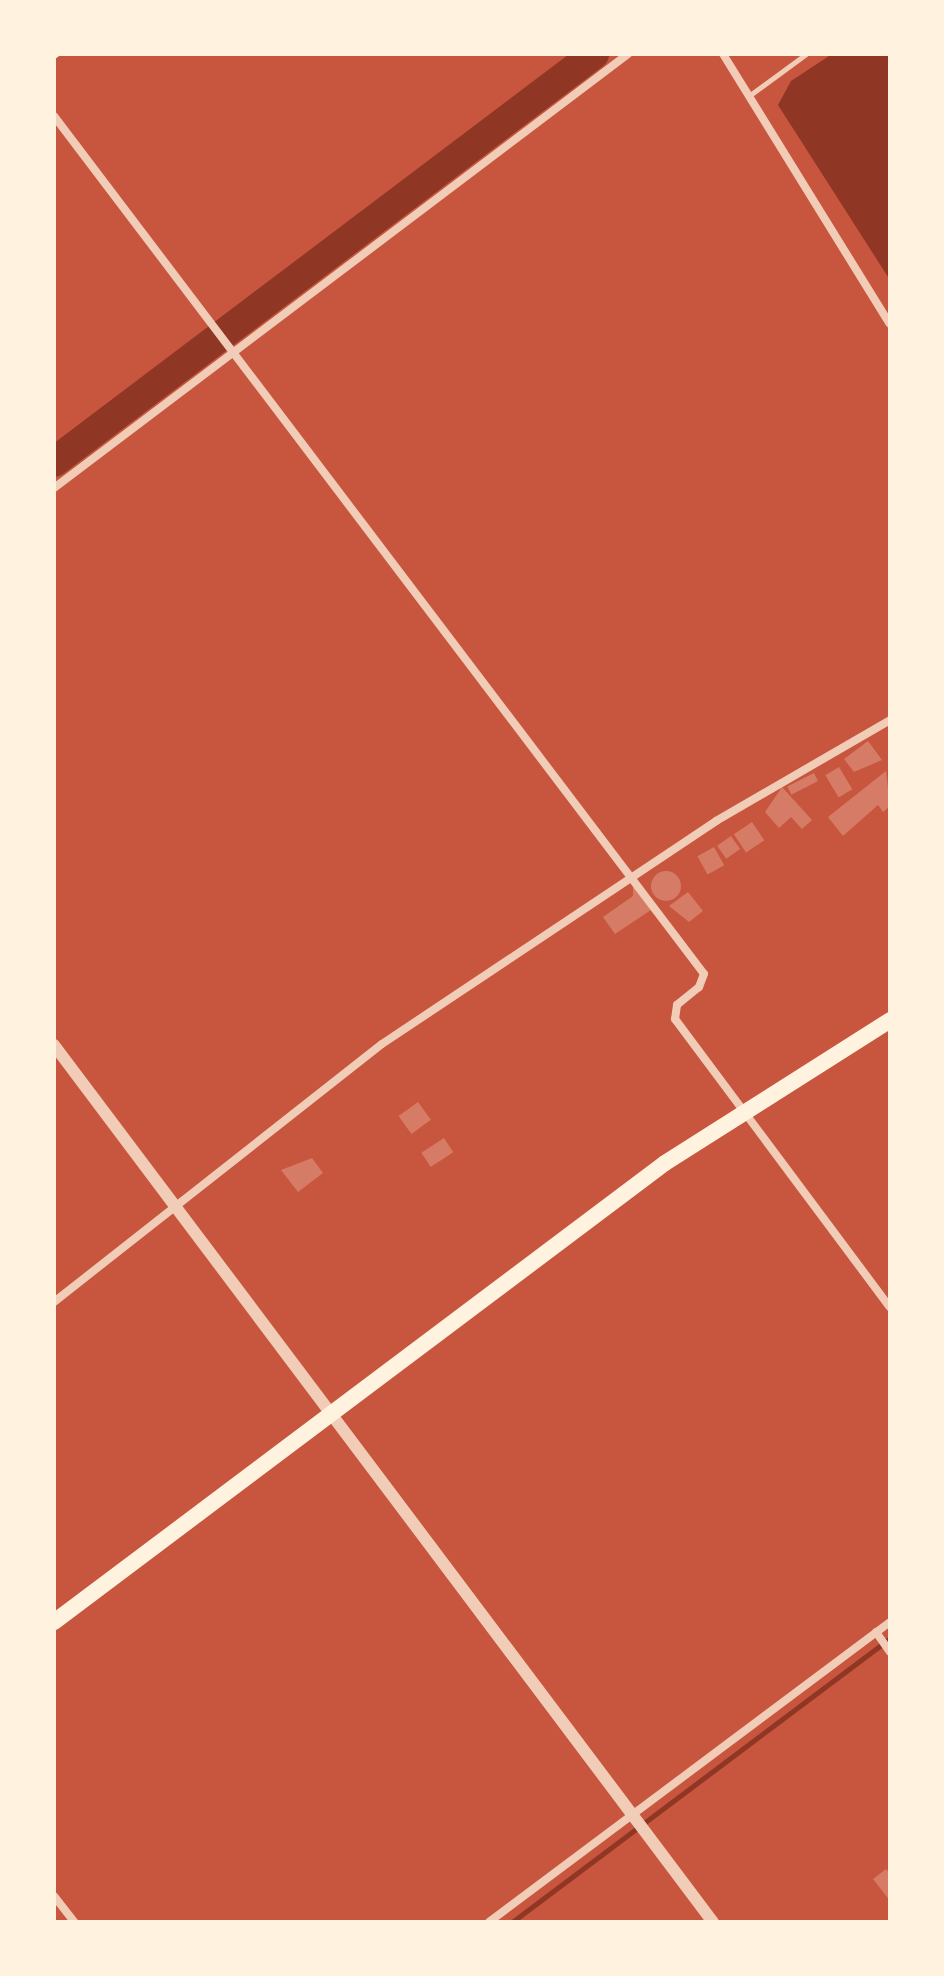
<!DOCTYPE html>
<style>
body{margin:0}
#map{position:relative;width:944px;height:1976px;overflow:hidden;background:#c8553d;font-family:Manrope,sans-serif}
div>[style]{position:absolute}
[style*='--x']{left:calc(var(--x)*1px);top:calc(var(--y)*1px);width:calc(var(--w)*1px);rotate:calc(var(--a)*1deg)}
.water>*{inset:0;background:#8f3625}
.stream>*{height:5px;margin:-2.5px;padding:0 2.5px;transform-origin:2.5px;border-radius:2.5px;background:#8f3625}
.river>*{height:30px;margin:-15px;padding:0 15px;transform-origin:15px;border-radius:15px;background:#8f3625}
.building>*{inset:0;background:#d67c66;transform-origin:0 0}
.round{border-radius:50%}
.path>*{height:3px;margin:-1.5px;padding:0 1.5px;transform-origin:1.5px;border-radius:1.5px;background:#fff3e0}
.service>*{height:5px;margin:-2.5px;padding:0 2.5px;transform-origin:2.5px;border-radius:2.5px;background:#f1ccb7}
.minor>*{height:8px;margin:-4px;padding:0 4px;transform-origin:4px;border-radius:4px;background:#f1ccb7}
.tertiary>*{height:12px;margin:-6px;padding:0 6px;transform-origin:6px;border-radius:6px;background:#f1ccb7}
.primary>*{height:16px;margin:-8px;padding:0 8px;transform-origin:8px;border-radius:8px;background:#fff3e0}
span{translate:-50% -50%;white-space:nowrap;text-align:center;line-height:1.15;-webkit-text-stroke:6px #fff3e0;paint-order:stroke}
.frame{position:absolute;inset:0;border:56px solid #fff3e0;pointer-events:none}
</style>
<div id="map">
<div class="water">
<div style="clip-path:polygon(832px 54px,890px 54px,890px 280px,778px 105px,791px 81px)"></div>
</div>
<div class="stream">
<div style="--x:512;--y:1922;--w:473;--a:-36.9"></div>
</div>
<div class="river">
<div style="--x:54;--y:462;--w:677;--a:-37.07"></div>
</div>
<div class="building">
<div style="clip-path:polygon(868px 741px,882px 760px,854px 772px,844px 759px)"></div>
<div style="left:839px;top:767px;width:26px;height:16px;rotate:59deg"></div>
<div style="clip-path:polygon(886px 771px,890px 806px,883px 812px,878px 805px,843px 836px,828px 817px)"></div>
<div style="left:814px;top:773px;width:9px;height:30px;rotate:63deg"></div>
<div style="clip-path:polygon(782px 787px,812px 820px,802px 829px,791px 817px,779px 828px,765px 812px)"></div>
<div style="left:752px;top:822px;width:22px;height:22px;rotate:56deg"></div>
<div style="left:731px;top:836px;width:16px;height:17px;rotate:55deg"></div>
<div style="left:714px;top:847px;width:21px;height:19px;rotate:61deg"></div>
<div class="round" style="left:651px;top:871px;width:30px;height:30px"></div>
<div style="clip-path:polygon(633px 885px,651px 910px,615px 934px,603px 917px,633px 896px)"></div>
<div style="clip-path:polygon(688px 892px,703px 911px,689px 922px,669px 906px)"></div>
<div style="left:418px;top:1102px;width:22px;height:24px;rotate:54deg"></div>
<div style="left:444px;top:1138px;width:17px;height:27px;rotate:57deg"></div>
<div style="clip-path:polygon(312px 1158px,323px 1173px,298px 1192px,281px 1170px)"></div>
<div style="clip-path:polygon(886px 1869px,890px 1874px,890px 1901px,873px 1879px)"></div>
</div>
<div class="path">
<div style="--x:54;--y:57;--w:5;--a:-37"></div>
</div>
<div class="service">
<div style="--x:750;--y:95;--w:69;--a:-36.2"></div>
</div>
<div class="minor">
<div style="--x:723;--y:54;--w:317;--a:58.3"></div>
<div style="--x:54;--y:116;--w:1076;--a:52.85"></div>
<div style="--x:704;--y:974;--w:14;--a:111"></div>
<div style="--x:699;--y:987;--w:28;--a:141"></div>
<div style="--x:677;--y:1005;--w:14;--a:98"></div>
<div style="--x:675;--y:1019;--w:359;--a:53.3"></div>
<div style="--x:54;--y:488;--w:720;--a:-37.09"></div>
<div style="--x:54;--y:1302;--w:417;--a:-38.2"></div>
<div style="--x:382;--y:1044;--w:402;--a:-33.7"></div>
<div style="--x:716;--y:821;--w:201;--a:-30.1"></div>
<div style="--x:876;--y:1632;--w:24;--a:55"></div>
<div style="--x:54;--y:1896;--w:33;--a:52"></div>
<div style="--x:489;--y:1922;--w:501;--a:-36.8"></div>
</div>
<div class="tertiary">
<div style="--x:54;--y:1045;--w:1097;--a:53.08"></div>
</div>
<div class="primary">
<div style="--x:54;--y:1622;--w:764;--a:-36.91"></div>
<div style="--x:665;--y:1163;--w:267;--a:-32.4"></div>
</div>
<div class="frame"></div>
</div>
